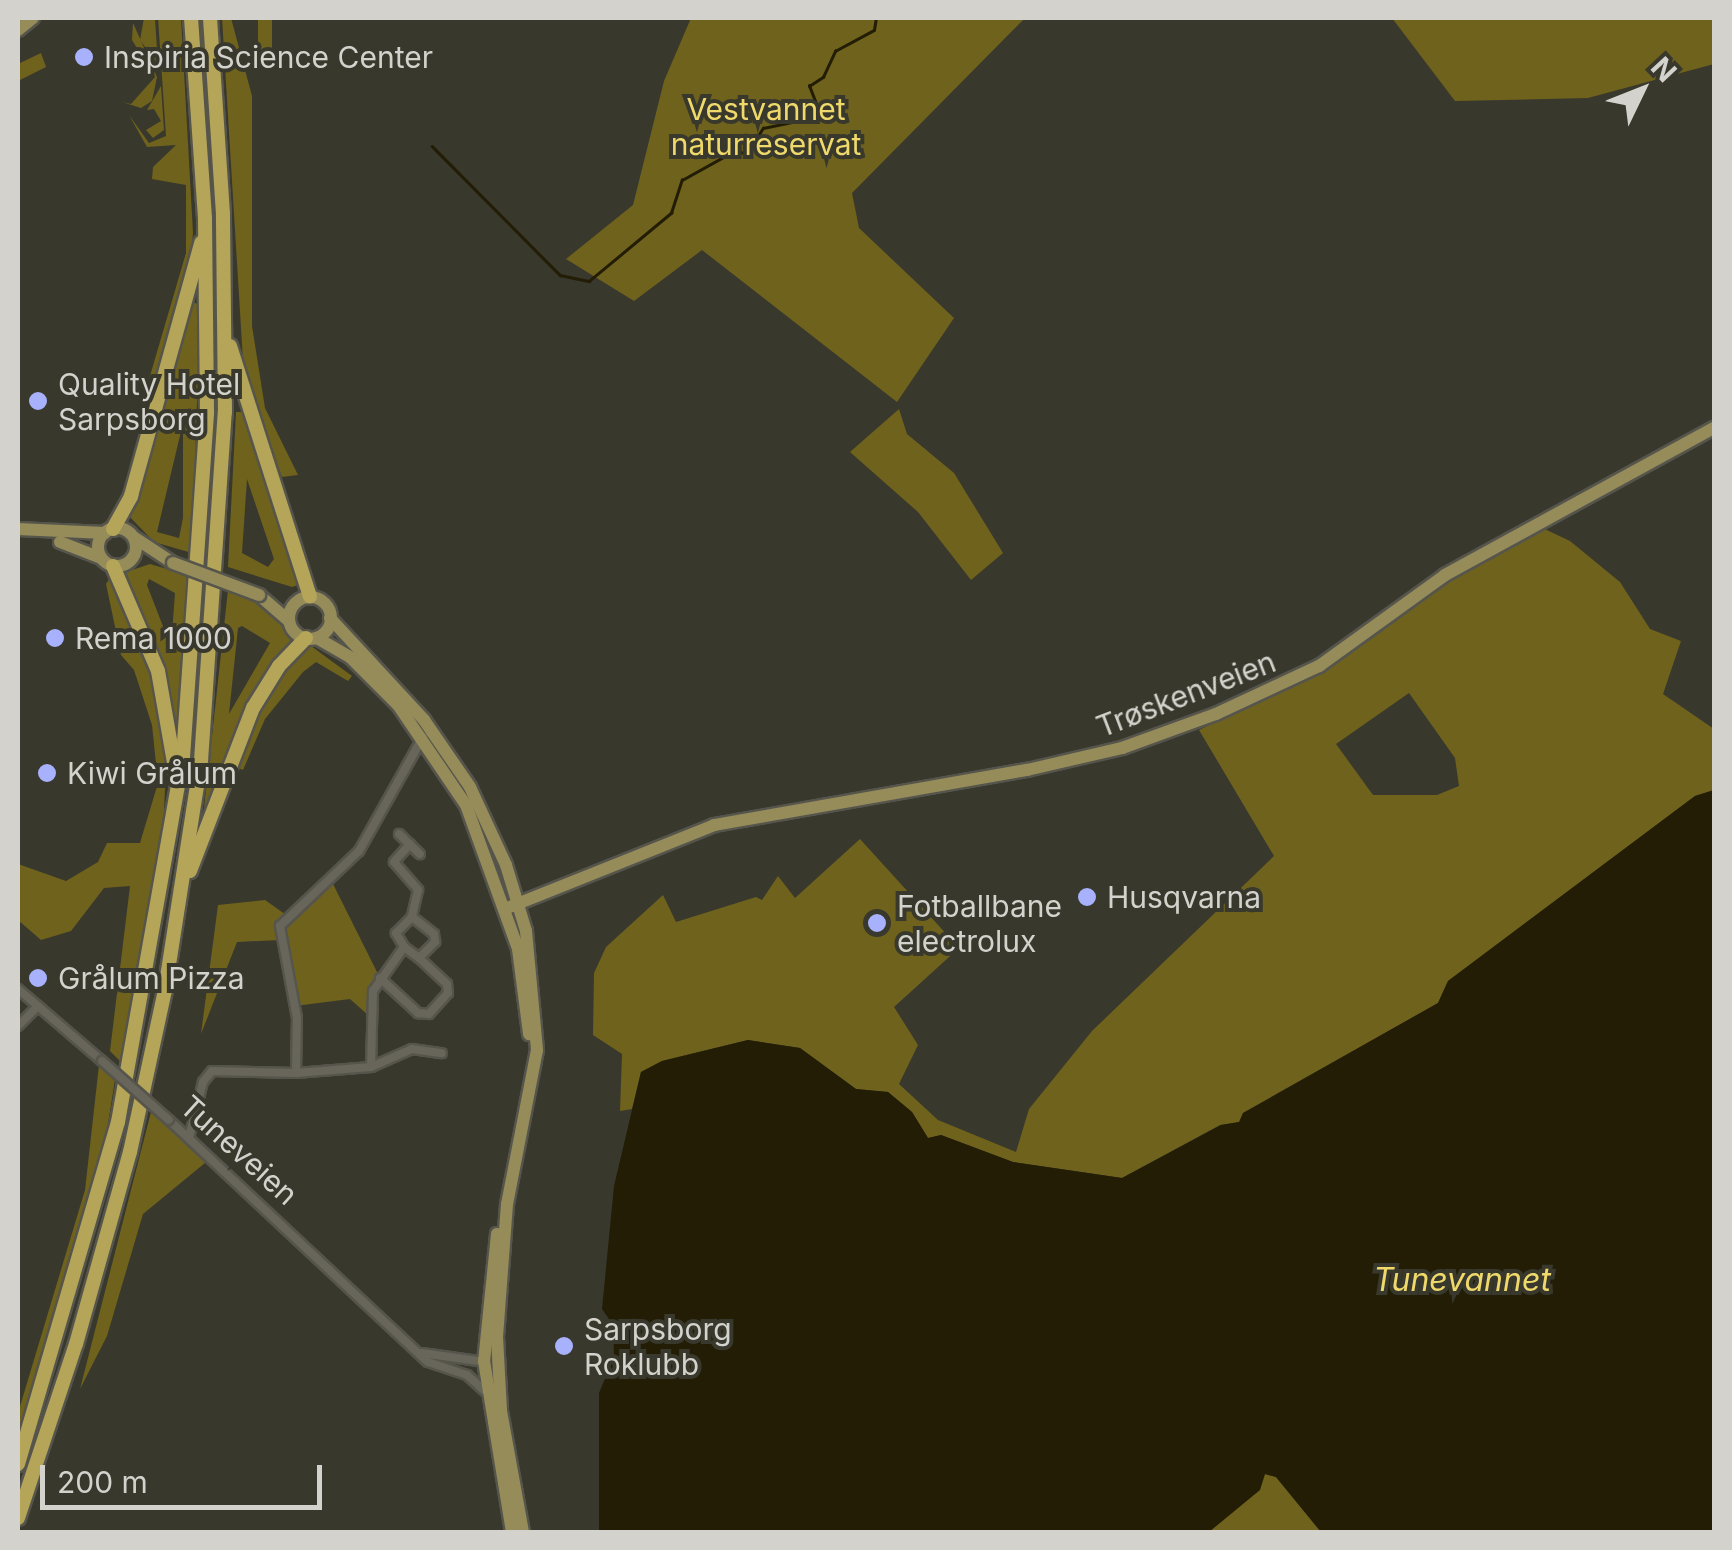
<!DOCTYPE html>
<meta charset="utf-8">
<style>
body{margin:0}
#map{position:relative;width:1732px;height:1550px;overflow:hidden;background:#39382d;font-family:Inter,sans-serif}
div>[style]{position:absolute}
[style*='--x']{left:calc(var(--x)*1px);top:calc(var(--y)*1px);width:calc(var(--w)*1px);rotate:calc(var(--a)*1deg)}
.green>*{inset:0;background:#6f621c;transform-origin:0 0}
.water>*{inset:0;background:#221d04}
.stream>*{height:2.5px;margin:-1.25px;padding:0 1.25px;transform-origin:1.25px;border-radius:1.25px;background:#221d04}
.roads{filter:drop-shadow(2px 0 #56554c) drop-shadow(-2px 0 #56554c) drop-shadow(0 2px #56554c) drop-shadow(0 -2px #56554c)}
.minor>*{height:8px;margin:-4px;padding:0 4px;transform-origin:4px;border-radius:4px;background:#68665b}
.primary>*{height:12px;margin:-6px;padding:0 6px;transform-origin:6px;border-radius:6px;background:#968c59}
.primary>.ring{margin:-6px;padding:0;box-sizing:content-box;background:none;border:12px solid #968c59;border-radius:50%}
.motorway>*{height:14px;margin:-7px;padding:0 7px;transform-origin:7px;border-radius:7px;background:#b5a558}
.bridges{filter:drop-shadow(2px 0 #56554c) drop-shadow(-2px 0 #56554c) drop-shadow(0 2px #56554c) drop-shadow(0 -2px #56554c)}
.minor-bridge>*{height:8px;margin:-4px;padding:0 4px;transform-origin:4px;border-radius:4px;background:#68665b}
.primary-bridge>*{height:12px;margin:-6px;padding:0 6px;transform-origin:6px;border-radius:6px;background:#968c59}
.dots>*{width:28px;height:28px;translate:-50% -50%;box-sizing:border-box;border:5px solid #39382d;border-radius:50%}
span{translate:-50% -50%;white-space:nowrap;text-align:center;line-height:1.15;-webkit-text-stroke:8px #39382d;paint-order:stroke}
.poi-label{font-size:30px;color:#d3d2cc}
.left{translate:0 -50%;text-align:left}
.park-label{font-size:30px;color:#efd96b}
.street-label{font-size:30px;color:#d3d2cc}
.water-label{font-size:32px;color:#efd96b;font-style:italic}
.frame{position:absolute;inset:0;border:20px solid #d3d2cc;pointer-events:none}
.north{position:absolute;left:1592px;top:40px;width:100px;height:100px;-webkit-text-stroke:8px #39382d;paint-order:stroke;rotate:47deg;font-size:28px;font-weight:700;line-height:40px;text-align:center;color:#d3d2cc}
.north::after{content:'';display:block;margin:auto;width:35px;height:45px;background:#d3d2cc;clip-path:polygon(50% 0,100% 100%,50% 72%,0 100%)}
.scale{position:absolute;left:40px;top:1465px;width:282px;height:45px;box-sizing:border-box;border:5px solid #d3d2cc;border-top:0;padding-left:12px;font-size:30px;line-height:35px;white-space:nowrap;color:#d3d2cc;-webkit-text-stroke:8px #39382d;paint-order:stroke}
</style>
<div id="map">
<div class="green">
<div style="clip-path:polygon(144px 18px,155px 18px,158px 65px,140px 40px)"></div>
<div style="clip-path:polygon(158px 18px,181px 18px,193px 233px,190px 266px,153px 392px,145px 393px,186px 253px,186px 185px,152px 179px,153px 167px,176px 145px,147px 147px,129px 115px,149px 143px,166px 136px)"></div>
<div style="clip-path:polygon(198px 18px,203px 18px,214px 154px,208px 154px)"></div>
<div style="clip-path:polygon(222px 18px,231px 18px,252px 96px,252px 326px,265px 408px,298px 475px,282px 477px,244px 377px)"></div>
<div style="left:258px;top:18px;width:14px;height:45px"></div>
<div style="clip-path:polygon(691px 18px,1025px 18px,852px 193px,859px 228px,954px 318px,897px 402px,702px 250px,634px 301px,566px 259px,633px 205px,664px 81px)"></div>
<div style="clip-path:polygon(1392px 18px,1714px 18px,1714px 64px,1588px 98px,1455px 101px)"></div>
<div style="clip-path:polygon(133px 23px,157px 77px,152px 101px,141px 108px,122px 102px,131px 104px,155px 77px,132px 40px)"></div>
<div style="clip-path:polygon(41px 53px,46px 67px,18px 81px,18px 64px)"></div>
<div style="clip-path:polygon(161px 86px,164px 130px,153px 138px,146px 130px,161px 121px,154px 109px,147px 110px)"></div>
<div style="clip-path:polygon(evenodd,192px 302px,198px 304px,198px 372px,192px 553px,154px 542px,129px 516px,192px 302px,183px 423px,183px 518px,179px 538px,157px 532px,183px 423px)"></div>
<div style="clip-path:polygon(899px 409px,907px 434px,954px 473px,1003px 553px,971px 580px,918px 512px,850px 452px)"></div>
<div style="clip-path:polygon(evenodd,236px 412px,243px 412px,298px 585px,292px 587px,228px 567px,236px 412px,247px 479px,274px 559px,268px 567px,242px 553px,247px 479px)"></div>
<div style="clip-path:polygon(evenodd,1534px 524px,1570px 541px,1620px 582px,1650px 629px,1681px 641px,1663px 694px,1714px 729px,1714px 790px,1695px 796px,1448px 981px,1438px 1003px,1243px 1113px,1240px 1122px,1220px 1125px,1122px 1178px,1013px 1162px,941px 1135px,928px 1138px,912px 1112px,888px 1092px,856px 1089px,800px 1048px,748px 1040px,662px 1061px,641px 1072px,632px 1109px,620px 1111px,622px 1054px,593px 1035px,594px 973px,606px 947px,663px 895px,676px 922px,756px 897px,762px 900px,778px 876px,795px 898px,860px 839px,959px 948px,894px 1007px,918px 1045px,899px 1084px,938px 1120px,1016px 1152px,1029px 1109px,1092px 1031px,1274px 856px,1199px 730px,1319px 672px,1445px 575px,1534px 524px,1409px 693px,1455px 758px,1459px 786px,1437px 795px,1373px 795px,1336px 744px,1409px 693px)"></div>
<div style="clip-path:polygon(evenodd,150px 564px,191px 576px,176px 739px,161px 666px,126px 572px,150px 564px,149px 579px,175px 593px,171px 647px,147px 585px,149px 579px)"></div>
<div style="clip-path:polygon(112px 575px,154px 674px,167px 741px,164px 812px,120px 1061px,110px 1051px,130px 886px,104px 888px,71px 931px,41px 940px,18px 920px,18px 864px,66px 881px,98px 862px,107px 843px,140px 843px,158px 783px,152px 725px,134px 670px,121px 655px,106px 584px)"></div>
<div style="clip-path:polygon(evenodd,228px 590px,266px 608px,295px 639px,276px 661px,202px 827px,228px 590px,242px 626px,270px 643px,229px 714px,238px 628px,242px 626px)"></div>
<div style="clip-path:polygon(311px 646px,352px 676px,348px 681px,316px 662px,303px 672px,265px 719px,243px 770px,236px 767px,259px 709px,285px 670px)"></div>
<div style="clip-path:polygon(331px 880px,380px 978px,368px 1015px,350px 999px,295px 1006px,280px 940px,237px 942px,201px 1034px,218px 905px,265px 900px,289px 917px)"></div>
<div style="clip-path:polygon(99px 1065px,115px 1080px,107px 1130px,18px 1435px,18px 1413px,85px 1190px)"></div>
<div style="clip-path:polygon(151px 1112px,211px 1158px,143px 1214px,107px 1336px,80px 1389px)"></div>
<div style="clip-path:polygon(1265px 1474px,1276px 1477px,1321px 1532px,1209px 1532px)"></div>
</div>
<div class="water">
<div style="clip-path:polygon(1714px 790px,1714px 1532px,1321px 1532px,1276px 1477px,1265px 1474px,1260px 1490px,1209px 1532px,599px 1532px,599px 1393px,614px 1357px,613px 1325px,602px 1309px,614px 1186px,641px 1072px,662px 1061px,748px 1040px,800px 1048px,856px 1089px,888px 1092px,912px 1112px,928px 1138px,941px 1135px,1013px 1162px,1122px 1178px,1221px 1125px,1239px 1122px,1243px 1113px,1438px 1003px,1448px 981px,1695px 796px)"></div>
</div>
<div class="stream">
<div style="--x:432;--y:146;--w:182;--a:45.2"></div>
<div style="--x:560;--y:275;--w:30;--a:12"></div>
<div style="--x:589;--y:281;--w:107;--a:-39.7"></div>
<div style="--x:671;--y:213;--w:35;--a:-72"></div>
<div style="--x:682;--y:180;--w:62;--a:-29.1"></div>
<div style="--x:736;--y:150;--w:11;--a:22"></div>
<div style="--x:746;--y:154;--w:31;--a:-57"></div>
<div style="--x:763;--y:128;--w:45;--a:-11.6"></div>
<div style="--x:807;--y:119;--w:15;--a:-42"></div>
<div style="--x:818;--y:109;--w:25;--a:-111"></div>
<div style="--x:809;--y:86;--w:17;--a:-33"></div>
<div style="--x:823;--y:77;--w:29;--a:-65"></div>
<div style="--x:835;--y:51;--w:44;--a:-28.3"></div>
<div style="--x:874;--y:30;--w:12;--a:-81"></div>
</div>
<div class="roads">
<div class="minor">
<div style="--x:399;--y:834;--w:29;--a:44"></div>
<div style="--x:410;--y:844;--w:24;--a:132"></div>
<div style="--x:394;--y:862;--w:37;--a:49"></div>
<div style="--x:418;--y:890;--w:28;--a:103"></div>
<div style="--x:380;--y:978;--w:52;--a:42.6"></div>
<div style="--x:418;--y:1013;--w:11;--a:5"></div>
<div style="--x:429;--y:1014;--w:28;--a:-48"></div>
<div style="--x:448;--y:993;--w:9;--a:-96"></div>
<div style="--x:447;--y:984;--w:38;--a:-137"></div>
<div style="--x:18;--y:989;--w:111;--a:40.6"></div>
<div style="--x:18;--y:1026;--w:28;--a:-45"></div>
<div style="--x:371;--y:1067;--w:76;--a:-88.5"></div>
<div style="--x:373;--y:991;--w:54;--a:-54.8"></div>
<div style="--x:404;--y:947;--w:19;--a:36"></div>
<div style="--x:419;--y:958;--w:23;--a:-45"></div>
<div style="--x:435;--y:942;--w:8;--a:-97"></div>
<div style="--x:434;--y:934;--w:28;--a:-142"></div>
<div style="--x:412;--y:917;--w:23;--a:135"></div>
<div style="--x:396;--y:933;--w:16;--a:60"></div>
<div style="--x:296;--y:1073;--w:55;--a:-89"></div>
<div style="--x:297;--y:1018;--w:94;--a:-100.5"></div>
<div style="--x:280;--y:926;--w:109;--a:-43.5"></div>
<div style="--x:359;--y:851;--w:131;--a:-60.7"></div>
<div style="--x:169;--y:1120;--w:354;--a:43.1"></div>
<div style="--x:428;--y:1362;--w:41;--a:18.4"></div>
<div style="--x:467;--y:1375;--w:24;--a:42"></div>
<div style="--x:189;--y:1138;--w:58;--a:-76"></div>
<div style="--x:203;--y:1082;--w:14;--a:-51"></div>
<div style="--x:212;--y:1071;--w:84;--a:1.4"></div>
<div style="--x:296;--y:1073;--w:75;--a:-4.6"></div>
<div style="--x:371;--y:1067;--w:45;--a:-23.7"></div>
<div style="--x:412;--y:1049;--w:30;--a:8"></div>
<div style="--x:422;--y:1353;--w:64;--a:8.1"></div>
</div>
<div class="primary">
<div style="--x:18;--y:30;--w:19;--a:-39"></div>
<div class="ring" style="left:98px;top:528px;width:26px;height:26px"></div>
<div style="--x:18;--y:529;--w:87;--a:2.6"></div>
<div style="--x:135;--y:538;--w:45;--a:33.3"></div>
<div style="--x:60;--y:542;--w:44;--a:21.3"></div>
<div style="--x:259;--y:595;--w:40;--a:41"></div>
<div class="ring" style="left:289px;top:597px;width:30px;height:30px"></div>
<div style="--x:330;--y:618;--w:139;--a:47.3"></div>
<div style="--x:424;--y:720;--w:81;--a:55.5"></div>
<div style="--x:470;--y:787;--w:86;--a:65.2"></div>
<div style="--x:506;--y:865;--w:69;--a:73.1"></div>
<div style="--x:526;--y:931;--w:120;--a:84.7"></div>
<div style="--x:537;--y:1050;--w:157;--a:101"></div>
<div style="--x:507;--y:1204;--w:133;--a:94.3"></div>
<div style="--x:497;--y:1337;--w:74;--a:86.9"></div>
<div style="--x:501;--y:1411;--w:123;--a:79.7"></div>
<div style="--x:317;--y:638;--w:39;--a:30"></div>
<div style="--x:351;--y:658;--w:66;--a:45"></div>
<div style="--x:398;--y:705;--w:121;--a:55.8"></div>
<div style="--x:466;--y:805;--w:153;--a:70.1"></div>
<div style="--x:518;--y:949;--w:86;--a:82.6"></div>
<div style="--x:507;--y:908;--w:223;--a:-21.8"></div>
<div style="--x:714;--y:825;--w:318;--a:-10"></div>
<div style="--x:1027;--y:770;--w:98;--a:-13"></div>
<div style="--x:1122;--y:748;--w:100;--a:-19.9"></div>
<div style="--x:1216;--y:714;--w:114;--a:-25"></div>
<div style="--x:1319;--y:666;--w:155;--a:-35.8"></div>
<div style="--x:1445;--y:575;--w:307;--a:-28.7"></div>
<div style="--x:497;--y:1234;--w:128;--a:95.8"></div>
<div style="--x:484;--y:1361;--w:173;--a:80.7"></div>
</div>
<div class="motorway">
<div style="--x:230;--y:346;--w:263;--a:72.3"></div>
<div style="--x:113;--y:529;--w:38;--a:-61"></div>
<div style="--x:131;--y:496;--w:263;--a:-74.5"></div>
<div style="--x:113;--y:566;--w:114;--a:66.8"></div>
<div style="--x:158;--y:671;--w:105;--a:80.1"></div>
<div style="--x:190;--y:871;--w:175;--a:-68.9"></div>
<div style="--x:253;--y:708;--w:49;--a:-58.2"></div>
<div style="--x:279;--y:666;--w:39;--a:-46"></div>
<div style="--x:18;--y:1464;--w:356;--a:-73.7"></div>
<div style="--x:118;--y:1122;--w:371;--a:-79.9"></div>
<div style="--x:183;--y:757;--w:346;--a:-86"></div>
<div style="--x:207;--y:412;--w:194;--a:-90.6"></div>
<div style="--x:205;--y:218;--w:200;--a:-94"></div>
<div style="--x:18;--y:1518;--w:183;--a:-71.6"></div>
<div style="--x:76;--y:1344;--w:199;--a:-74.3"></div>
<div style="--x:130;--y:1152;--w:166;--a:-77.8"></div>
<div style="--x:165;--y:990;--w:232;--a:-81.1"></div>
<div style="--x:201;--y:761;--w:350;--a:-86.1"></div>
<div style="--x:225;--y:412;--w:198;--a:-90.6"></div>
<div style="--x:223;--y:214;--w:196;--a:-93.8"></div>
</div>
</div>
<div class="bridges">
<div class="minor-bridge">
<div style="--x:102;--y:1061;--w:89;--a:41.4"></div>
</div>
<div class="primary-bridge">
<div style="--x:173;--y:563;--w:92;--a:20.4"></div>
</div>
</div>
<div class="dots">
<div style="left:84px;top:57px;background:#a7b1fc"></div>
<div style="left:38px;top:401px;background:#a7b1fc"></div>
<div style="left:55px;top:638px;background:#a7b1fc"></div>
<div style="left:47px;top:773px;background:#a7b1fc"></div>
<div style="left:1087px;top:897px;background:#a7b1fc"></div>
<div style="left:877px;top:923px;background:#a7b1fc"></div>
<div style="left:38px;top:978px;background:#a7b1fc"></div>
<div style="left:564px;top:1346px;background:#a7b1fc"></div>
</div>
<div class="poi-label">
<span class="left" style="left:104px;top:57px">Inspiria Science Center</span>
<span class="left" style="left:58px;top:401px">Quality Hotel<br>Sarpsborg</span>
<span class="left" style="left:75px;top:638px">Rema 1000</span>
<span class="left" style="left:67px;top:773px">Kiwi Grålum</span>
<span class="left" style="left:1107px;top:897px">Husqvarna</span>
<span class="left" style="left:897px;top:923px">Fotballbane<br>electrolux</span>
<span class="left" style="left:58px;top:978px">Grålum Pizza</span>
<span class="left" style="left:584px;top:1346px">Sarpsborg<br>Roklubb</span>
</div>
<div class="park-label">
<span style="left:766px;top:126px">Vestvannet<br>naturreservat</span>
</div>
<div class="street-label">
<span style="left:1186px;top:694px;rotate:-21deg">Trøskenveien</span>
<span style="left:239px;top:1150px;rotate:42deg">Tuneveien</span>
</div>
<div class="water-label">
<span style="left:1462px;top:1280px">Tunevannet</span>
</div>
<div class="frame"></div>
<div class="north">N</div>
<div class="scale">200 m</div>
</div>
